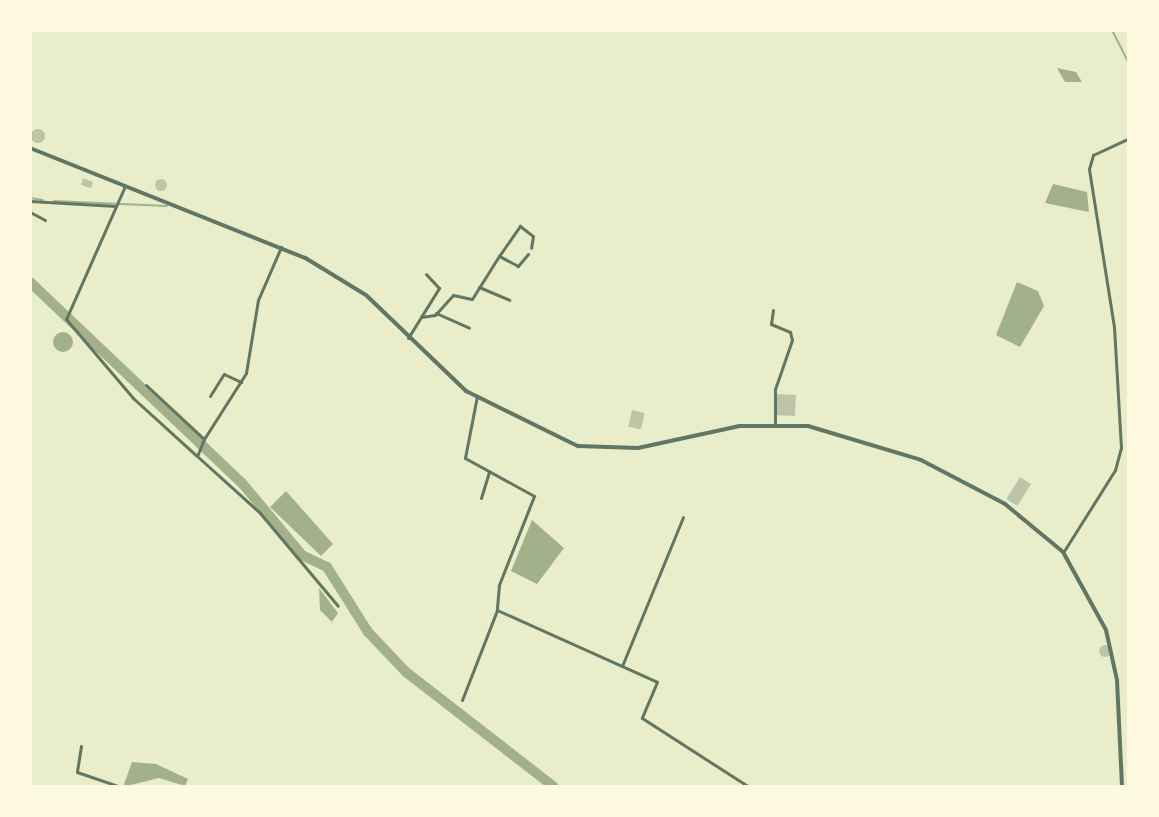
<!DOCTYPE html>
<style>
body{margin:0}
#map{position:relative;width:1159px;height:817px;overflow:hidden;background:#e9edc9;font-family:Montserrat,sans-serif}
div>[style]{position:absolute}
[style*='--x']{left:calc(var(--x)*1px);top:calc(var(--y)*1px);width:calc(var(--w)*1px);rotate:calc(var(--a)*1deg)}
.water>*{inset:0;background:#a3b18a}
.round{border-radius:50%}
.stream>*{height:2px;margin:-1px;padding:0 1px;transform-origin:1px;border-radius:1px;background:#a3b18a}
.river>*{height:10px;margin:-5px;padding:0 5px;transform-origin:5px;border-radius:5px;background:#a3b18a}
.building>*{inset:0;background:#bcc5a7;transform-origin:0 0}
.minor>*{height:3px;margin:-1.5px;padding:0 1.5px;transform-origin:1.5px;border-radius:1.5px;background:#617663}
.tertiary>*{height:4px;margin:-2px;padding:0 2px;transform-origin:2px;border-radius:2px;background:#617663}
span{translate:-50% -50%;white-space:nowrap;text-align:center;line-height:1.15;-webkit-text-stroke:6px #fefae0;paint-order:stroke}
.frame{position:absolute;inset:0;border:32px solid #fefae0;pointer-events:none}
</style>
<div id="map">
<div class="water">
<div style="clip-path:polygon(1057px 68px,1076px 72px,1082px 82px,1065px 82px)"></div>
<div style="clip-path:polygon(1053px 184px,1087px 192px,1089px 212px,1045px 203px)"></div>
<div style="clip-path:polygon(1017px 282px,1038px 291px,1044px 306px,1020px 347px,996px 335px)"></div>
<div class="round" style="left:53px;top:332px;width:20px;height:20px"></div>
<div style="clip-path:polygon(286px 491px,333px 544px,321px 556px,270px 507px)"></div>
<div style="clip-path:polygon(532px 520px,564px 548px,537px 584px,511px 571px)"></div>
<div style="clip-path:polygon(319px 588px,338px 613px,332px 622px,320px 610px)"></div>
<div style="clip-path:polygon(132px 762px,156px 764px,188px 779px,185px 786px,159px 778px,123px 787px)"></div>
</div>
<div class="stream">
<div style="--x:1112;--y:30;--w:37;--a:63"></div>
<div style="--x:30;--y:198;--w:13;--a:9"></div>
<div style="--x:54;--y:201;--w:113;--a:2.5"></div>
</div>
<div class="river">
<div style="--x:30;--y:282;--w:292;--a:43.5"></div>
<div style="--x:242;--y:483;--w:94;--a:50.2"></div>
<div style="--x:302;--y:555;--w:28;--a:26"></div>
<div style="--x:327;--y:567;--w:77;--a:57.8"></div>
<div style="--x:368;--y:632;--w:55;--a:46.5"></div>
<div style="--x:406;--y:672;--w:187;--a:37.8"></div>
</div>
<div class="building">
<div class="round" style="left:31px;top:129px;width:14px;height:14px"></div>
<div style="clip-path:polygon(83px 178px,93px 182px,91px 188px,81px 185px)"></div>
<div class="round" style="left:155px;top:179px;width:12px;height:12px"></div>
<div style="left:776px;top:394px;width:20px;height:21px;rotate:3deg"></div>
<div style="left:632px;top:410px;width:13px;height:17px;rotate:13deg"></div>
<div style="left:1020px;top:477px;width:13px;height:26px;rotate:32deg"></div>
<div class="round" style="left:1099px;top:645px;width:12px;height:12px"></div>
</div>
<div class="minor">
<div style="--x:125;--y:186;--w:145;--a:113.9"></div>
<div style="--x:66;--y:319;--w:104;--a:49.7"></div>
<div style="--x:133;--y:398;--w:86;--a:42.2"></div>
<div style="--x:30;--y:201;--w:86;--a:3.3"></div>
<div style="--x:30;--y:212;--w:17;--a:28"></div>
<div style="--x:528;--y:254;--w:16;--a:130"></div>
<div style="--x:518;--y:266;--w:21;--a:-152"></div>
<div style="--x:499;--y:256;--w:37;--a:-55"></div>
<div style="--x:520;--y:226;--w:16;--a:38"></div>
<div style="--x:533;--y:236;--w:12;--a:99"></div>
<div style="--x:479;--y:287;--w:33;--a:23"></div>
<div style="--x:773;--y:310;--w:14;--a:98"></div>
<div style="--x:771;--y:324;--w:21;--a:23"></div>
<div style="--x:790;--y:332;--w:8;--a:76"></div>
<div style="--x:792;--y:340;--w:52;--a:109.1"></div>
<div style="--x:775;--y:389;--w:36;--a:90"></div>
<div style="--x:436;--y:313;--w:36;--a:24"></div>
<div style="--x:421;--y:317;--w:14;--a:-8"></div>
<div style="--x:435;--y:315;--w:27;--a:-48"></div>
<div style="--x:453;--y:295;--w:19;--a:12"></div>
<div style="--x:472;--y:299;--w:51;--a:-57.9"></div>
<div style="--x:408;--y:338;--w:59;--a:-58.2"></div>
<div style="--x:439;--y:288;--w:19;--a:-133"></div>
<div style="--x:146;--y:385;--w:79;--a:43"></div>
<div style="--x:204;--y:439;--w:78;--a:-57.5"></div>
<div style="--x:246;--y:373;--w:74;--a:-80.7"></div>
<div style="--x:258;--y:300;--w:58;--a:-66.5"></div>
<div style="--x:210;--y:396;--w:26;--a:-58"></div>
<div style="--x:224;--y:374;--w:19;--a:25"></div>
<div style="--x:477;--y:396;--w:63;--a:101"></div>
<div style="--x:465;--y:458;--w:79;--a:28.8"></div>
<div style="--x:534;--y:496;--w:96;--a:111.5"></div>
<div style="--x:499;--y:585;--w:25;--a:95"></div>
<div style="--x:497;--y:610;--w:175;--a:24.2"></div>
<div style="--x:657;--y:682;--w:39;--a:113"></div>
<div style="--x:642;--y:718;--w:127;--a:32.8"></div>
<div style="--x:204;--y:439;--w:18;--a:112"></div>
<div style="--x:197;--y:456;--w:85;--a:42.1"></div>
<div style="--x:260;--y:513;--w:121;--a:50"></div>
<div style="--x:481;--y:498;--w:28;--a:-73"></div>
<div style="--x:1064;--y:551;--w:96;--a:-57.8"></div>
<div style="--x:1115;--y:470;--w:23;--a:-75"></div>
<div style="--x:1121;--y:448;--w:121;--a:-93.3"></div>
<div style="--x:1114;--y:327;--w:160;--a:-99"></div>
<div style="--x:1089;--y:169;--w:15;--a:-74"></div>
<div style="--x:1093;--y:155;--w:40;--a:-25"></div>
<div style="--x:622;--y:666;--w:161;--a:-67.7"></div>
<div style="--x:462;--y:700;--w:97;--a:-68.7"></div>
<div style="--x:81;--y:746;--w:26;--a:99"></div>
<div style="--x:77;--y:772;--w:46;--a:18.8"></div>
</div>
<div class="tertiary">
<div style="--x:30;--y:148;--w:298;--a:21.8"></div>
<div style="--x:307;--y:259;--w:69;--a:31.4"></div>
<div style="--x:366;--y:295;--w:139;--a:43.8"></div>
<div style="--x:466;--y:391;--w:125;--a:26.2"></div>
<div style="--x:578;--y:446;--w:60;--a:1.9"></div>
<div style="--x:638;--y:448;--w:104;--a:-12.2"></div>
<div style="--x:740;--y:426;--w:68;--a:0"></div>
<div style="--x:808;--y:426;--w:118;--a:16.7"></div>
<div style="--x:921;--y:460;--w:95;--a:27.6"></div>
<div style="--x:1005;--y:504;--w:75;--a:39.6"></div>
<div style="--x:1063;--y:552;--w:89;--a:61.1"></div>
<div style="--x:1106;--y:630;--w:51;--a:77.6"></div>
<div style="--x:1117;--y:680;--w:107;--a:87.3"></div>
</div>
<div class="frame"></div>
</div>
